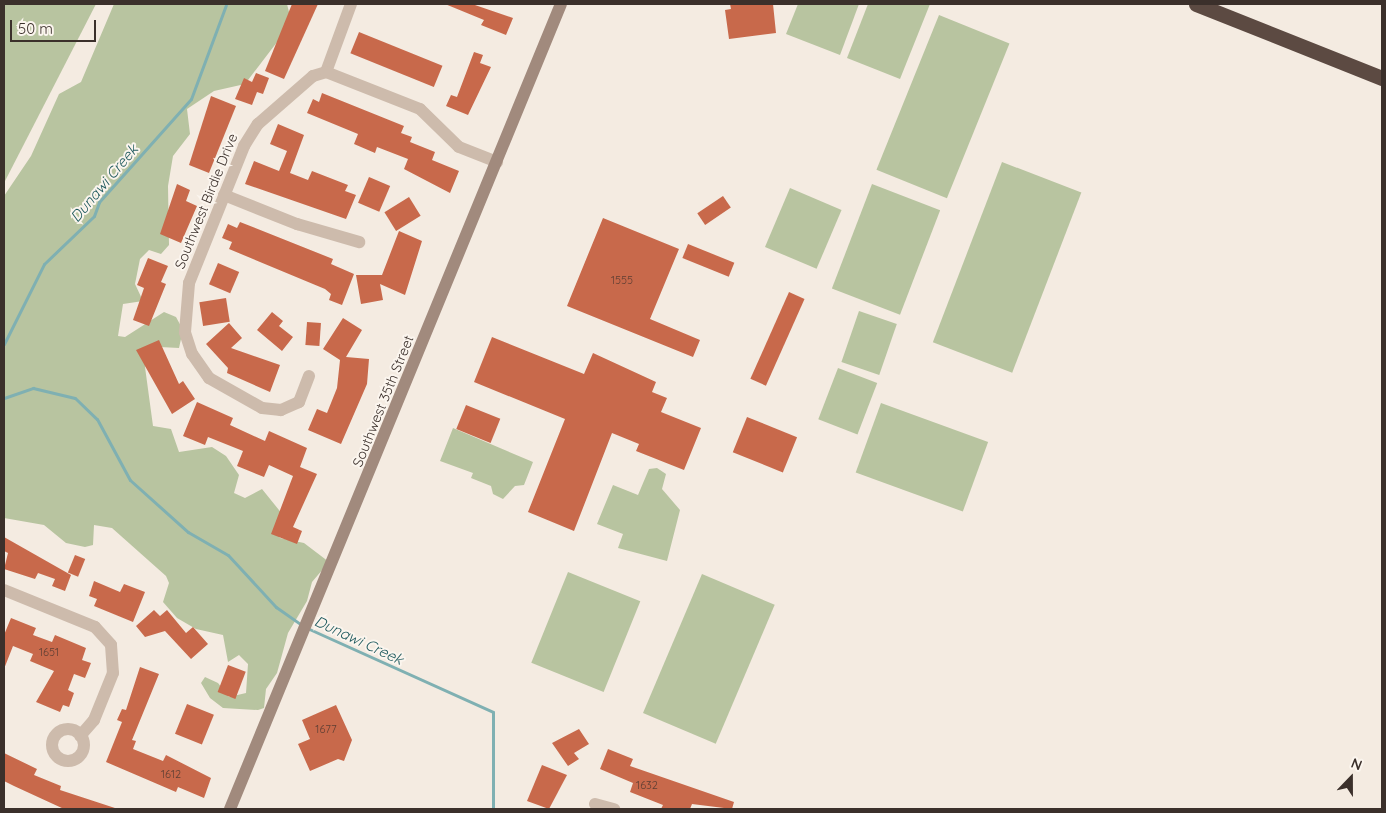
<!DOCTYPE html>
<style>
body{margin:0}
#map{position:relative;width:1386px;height:813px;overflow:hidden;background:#f4ebe1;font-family:Quicksand,sans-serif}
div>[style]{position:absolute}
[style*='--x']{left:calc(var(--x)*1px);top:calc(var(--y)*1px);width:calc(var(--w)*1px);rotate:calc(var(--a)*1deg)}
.green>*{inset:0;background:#b8c4a0;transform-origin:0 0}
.stream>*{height:3px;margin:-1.5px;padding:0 1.5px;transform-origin:1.5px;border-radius:1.5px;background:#7fb0b2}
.building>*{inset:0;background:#c8694b;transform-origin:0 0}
.street>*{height:12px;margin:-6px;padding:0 6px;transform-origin:6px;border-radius:6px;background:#cdbbac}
.street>.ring{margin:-6px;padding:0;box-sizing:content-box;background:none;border:12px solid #cdbbac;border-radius:50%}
.secondary>*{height:12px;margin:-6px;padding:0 6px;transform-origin:6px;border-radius:6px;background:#a18a7d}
.highway>*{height:15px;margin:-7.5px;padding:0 7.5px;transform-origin:7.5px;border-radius:7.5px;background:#5c4a42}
span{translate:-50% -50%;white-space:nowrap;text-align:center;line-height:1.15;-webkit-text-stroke:4px #fbf5ee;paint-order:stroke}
.number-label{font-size:11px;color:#5e3e33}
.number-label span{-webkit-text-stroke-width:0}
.street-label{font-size:14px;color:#3b302b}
.water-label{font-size:15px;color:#1f5a5e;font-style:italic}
.frame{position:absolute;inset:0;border:5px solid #3b302b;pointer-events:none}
.north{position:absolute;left:1326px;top:753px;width:50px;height:50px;-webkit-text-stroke:4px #fbf5ee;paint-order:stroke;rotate:22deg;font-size:14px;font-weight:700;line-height:20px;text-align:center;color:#3b302b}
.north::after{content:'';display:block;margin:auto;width:18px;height:22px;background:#3b302b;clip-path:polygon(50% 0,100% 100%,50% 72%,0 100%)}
.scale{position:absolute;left:10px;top:20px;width:86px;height:22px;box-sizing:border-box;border:2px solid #3b302b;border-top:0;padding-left:6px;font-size:15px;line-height:18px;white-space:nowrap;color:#3b302b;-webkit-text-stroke:4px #fbf5ee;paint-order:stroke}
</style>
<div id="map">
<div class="green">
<div style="clip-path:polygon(4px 4px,96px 4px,4px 183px)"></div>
<div style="clip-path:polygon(114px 4px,287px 4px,290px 16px,287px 29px,245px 84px,214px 91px,187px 109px,190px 134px,173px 156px,168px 186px,169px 245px,161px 254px,149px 250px,140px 259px,135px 284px,143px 301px,123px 304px,118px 336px,125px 337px,164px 312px,176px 317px,183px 330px,179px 348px,160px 347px,145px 367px,153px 426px,171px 429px,179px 452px,212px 447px,226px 456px,239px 475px,234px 493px,245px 498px,262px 489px,283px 515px,276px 532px,280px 538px,304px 543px,329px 562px,312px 582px,307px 601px,288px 633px,277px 673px,266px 689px,264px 708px,258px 710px,223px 708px,210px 698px,201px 683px,205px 677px,218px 683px,229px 697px,246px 693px,248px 664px,239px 655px,228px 662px,223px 635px,196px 629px,177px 618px,163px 602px,169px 583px,166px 576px,112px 528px,94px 525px,93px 545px,85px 547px,66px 543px,44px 525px,4px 518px,4px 196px,31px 156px,59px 94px,81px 82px)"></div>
<div style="clip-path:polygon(798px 4px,859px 4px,840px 55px,786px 34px)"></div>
<div style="clip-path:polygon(868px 4px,930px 4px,900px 79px,847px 58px)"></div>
<div style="left:939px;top:15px;width:76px;height:167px;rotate:22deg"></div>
<div style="left:1002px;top:162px;width:85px;height:193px;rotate:21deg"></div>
<div style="left:872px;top:184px;width:73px;height:112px;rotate:21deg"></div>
<div style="left:790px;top:188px;width:56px;height:64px;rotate:23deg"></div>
<div style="left:859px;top:311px;width:40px;height:54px;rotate:19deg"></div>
<div style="left:838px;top:368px;width:42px;height:55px;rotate:21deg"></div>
<div style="left:881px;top:403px;width:114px;height:74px;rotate:20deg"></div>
<div style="clip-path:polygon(453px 428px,533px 462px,524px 485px,515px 486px,503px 499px,493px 494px,491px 486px,471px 478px,473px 473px,440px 461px)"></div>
<div style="clip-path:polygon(657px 468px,666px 474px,662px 489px,680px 510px,667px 561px,618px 548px,623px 534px,597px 524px,613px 485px,638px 495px,649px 469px)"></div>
<div style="left:568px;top:572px;width:78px;height:98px;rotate:22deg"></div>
<div style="left:702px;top:574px;width:79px;height:151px;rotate:23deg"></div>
</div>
<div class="stream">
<div style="--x:4;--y:344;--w:89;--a:-63.4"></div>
<div style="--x:44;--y:264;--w:69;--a:-43.8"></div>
<div style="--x:94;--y:216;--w:15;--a:-70"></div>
<div style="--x:99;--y:202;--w:138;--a:-48.2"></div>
<div style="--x:191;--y:99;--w:100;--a:-69.6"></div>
<div style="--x:4;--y:398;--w:31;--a:-19"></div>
<div style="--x:33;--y:388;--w:43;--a:13.4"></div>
<div style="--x:75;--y:398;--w:30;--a:44"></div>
<div style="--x:97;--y:419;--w:69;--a:61.6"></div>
<div style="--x:130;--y:480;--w:78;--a:41.9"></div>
<div style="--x:188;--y:532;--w:46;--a:29.9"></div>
<div style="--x:228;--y:555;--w:71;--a:47.3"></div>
<div style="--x:276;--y:607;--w:32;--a:35"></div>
<div style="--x:307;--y:628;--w:204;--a:24.3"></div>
<div style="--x:493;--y:712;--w:97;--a:90"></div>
</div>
<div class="building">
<div style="clip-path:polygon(292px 4px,318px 4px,284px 79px,265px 71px)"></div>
<div style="clip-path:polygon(445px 4px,472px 4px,513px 18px,506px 35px,481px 25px,484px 20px)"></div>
<div style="clip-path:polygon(730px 4px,773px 4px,776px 33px,729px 39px,725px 10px,731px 9px)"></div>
<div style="left:359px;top:32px;width:90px;height:23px;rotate:22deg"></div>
<div style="clip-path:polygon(474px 52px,483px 55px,480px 63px,491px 67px,468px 115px,446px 106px,451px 95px,457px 97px)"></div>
<div style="clip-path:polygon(256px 73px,269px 78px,263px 94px,257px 92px,252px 105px,235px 99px,244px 78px,252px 82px)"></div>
<div style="clip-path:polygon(322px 93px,404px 126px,401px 133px,412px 137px,410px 142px,435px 152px,432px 160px,459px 171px,450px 193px,404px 169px,408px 159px,377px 147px,375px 153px,354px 144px,358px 134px,307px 113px,313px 99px,319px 102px)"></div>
<div style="clip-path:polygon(211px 96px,236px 106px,209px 173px,189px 165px)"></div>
<div style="clip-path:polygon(278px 124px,304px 135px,290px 173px,308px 180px,312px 171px,348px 185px,345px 191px,356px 195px,346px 219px,245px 184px,254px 161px,279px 171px,287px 151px,270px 144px)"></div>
<div style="left:369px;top:177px;width:23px;height:28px;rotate:23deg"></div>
<div style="clip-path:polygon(177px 184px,190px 190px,186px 201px,197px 206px,181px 243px,160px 234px)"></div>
<div style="left:723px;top:196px;width:14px;height:31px;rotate:56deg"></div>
<div style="left:409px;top:197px;width:22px;height:29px;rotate:58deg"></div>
<div style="clip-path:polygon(603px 218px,679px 249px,650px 319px,700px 340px,693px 357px,567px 306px)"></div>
<div style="clip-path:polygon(240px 222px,333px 259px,331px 264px,354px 274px,342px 305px,329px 300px,331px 294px,325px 289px,229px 249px,232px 242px,222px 238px,228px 224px,237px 228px)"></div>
<div style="clip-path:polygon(399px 231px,422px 241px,405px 295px,380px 284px,383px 300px,361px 304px,356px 275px,382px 275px)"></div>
<div style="left:688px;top:244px;width:50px;height:15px;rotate:22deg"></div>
<div style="clip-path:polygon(148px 258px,168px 266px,161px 282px,166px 284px,149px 326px,133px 320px,144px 288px,137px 285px)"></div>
<div style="left:218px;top:263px;width:23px;height:23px;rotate:23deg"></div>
<div style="left:789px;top:292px;width:17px;height:95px;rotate:24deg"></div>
<div style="left:226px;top:298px;width:24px;height:27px;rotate:81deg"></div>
<div style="clip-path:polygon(272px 312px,283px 321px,279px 326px,293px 337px,282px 351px,257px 330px)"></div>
<div style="clip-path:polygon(343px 318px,362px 330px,346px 357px,369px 359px,367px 384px,341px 444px,308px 430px,317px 409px,327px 413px,337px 388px,340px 360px,323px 349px)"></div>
<div style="left:307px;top:322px;width:14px;height:23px;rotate:4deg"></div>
<div style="clip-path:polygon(229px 323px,242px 338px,231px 348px,280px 365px,270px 392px,227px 373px,228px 368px,206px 344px)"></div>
<div style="clip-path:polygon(492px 337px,584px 374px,593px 353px,656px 382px,652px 392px,667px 398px,661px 412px,701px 428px,684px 470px,636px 451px,639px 444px,612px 433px,574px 531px,528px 512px,565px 419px,474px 382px)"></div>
<div style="clip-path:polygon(159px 340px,179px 384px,183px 381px,195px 399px,172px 414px,136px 350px)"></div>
<div style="clip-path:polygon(197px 402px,233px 418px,230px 425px,265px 441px,269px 431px,307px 448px,300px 467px,317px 474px,293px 527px,302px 531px,297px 544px,271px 534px,293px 476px,269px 465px,264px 477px,237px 466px,243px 451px,208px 437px,205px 445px,183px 436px)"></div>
<div style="left:466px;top:405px;width:37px;height:26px;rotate:22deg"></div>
<div style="left:747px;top:417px;width:54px;height:38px;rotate:22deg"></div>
<div style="clip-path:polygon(4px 537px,71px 575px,65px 591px,52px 586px,55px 579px,38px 573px,35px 579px,4px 569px,8px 553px,4px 551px)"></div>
<div style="left:75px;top:555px;width:11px;height:19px;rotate:22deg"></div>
<div style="clip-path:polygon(94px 581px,120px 592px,124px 584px,145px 592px,133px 622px,94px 606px,97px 599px,89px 596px)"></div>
<div style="clip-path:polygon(154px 610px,160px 616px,167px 610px,186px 633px,193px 627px,208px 644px,191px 659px,165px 631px,145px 637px,136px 626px)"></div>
<div style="clip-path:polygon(11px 618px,36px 628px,33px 635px,52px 642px,55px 635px,86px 648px,82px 660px,91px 663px,85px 678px,74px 674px,68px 690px,74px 693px,69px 707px,63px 705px,60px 712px,36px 702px,54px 671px,30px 661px,33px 654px,13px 646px,4px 669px,4px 635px)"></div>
<div style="left:228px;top:665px;width:19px;height:29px;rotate:21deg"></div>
<div style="clip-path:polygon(140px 667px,159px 674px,132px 740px,136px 741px,133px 749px,163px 761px,166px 755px,211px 778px,204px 798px,178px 787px,176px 792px,106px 762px,122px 722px,117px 720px,122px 709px,126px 710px)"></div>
<div style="left:187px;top:704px;width:29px;height:32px;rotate:22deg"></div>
<div style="clip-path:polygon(336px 705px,352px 740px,344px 761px,338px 759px,310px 771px,298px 744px,310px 739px,302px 720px)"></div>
<div style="clip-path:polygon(579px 729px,589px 744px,574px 753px,579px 759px,568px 766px,552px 743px)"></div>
<div style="clip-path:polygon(608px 749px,633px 759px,630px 766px,734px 802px,732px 809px,692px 804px,690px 809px,661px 809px,663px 805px,630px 792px,633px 783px,600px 769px)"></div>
<div style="clip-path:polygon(4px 753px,37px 769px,34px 775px,61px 786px,60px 790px,118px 809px,64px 809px,14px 786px,4px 781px)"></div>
<div style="clip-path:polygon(542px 765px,567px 775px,549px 809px,527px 801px)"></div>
</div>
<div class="street">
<div style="--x:326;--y:72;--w:72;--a:-69.8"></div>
<div style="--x:224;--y:195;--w:79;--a:21.7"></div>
<div style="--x:297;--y:224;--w:65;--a:16.2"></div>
<div style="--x:309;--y:376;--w:28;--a:111"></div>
<div style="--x:299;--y:402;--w:20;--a:156"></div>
<div style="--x:281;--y:410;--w:19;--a:-174"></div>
<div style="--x:262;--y:408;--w:61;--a:-150.5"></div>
<div style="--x:209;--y:378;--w:29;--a:-125"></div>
<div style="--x:192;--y:354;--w:23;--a:-108"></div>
<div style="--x:185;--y:332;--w:49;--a:-85.3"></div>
<div style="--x:189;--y:283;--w:148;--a:-68.1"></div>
<div style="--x:244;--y:146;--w:26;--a:-58"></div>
<div style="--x:258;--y:124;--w:73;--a:-41.1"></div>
<div style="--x:313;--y:76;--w:14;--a:-17"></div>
<div style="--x:326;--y:72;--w:101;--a:21.5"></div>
<div style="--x:420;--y:109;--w:54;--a:44.3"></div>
<div style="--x:459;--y:147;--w:41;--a:21.5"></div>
<div style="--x:4;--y:590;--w:98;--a:22.1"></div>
<div style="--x:95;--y:627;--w:24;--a:48"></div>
<div style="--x:111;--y:645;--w:28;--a:86"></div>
<div style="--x:113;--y:673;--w:51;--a:112"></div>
<div style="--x:94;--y:720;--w:21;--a:131"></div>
<div class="ring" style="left:52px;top:729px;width:20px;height:20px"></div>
<div style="--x:595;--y:804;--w:20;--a:15"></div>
</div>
<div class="secondary">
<div style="--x:230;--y:809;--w:870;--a:-67.65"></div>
</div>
<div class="highway">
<div style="--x:1196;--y:4;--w:200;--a:21.7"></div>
</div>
<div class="number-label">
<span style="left:622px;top:280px">1555</span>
<span style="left:49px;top:652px">1651</span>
<span style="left:326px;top:729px">1677</span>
<span style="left:171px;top:774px">1612</span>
<span style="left:647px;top:785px">1632</span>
</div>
<div class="street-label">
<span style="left:206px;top:201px;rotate:-68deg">Southwest Birdie Drive</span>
<span style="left:383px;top:401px;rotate:-68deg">Southwest 35th Street</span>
</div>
<div class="water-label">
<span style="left:104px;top:183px;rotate:-50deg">Dunawi Creek</span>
<span style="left:359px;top:640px;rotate:25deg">Dunawi Creek</span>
</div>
<div class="frame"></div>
<div class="north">N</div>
<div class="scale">50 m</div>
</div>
